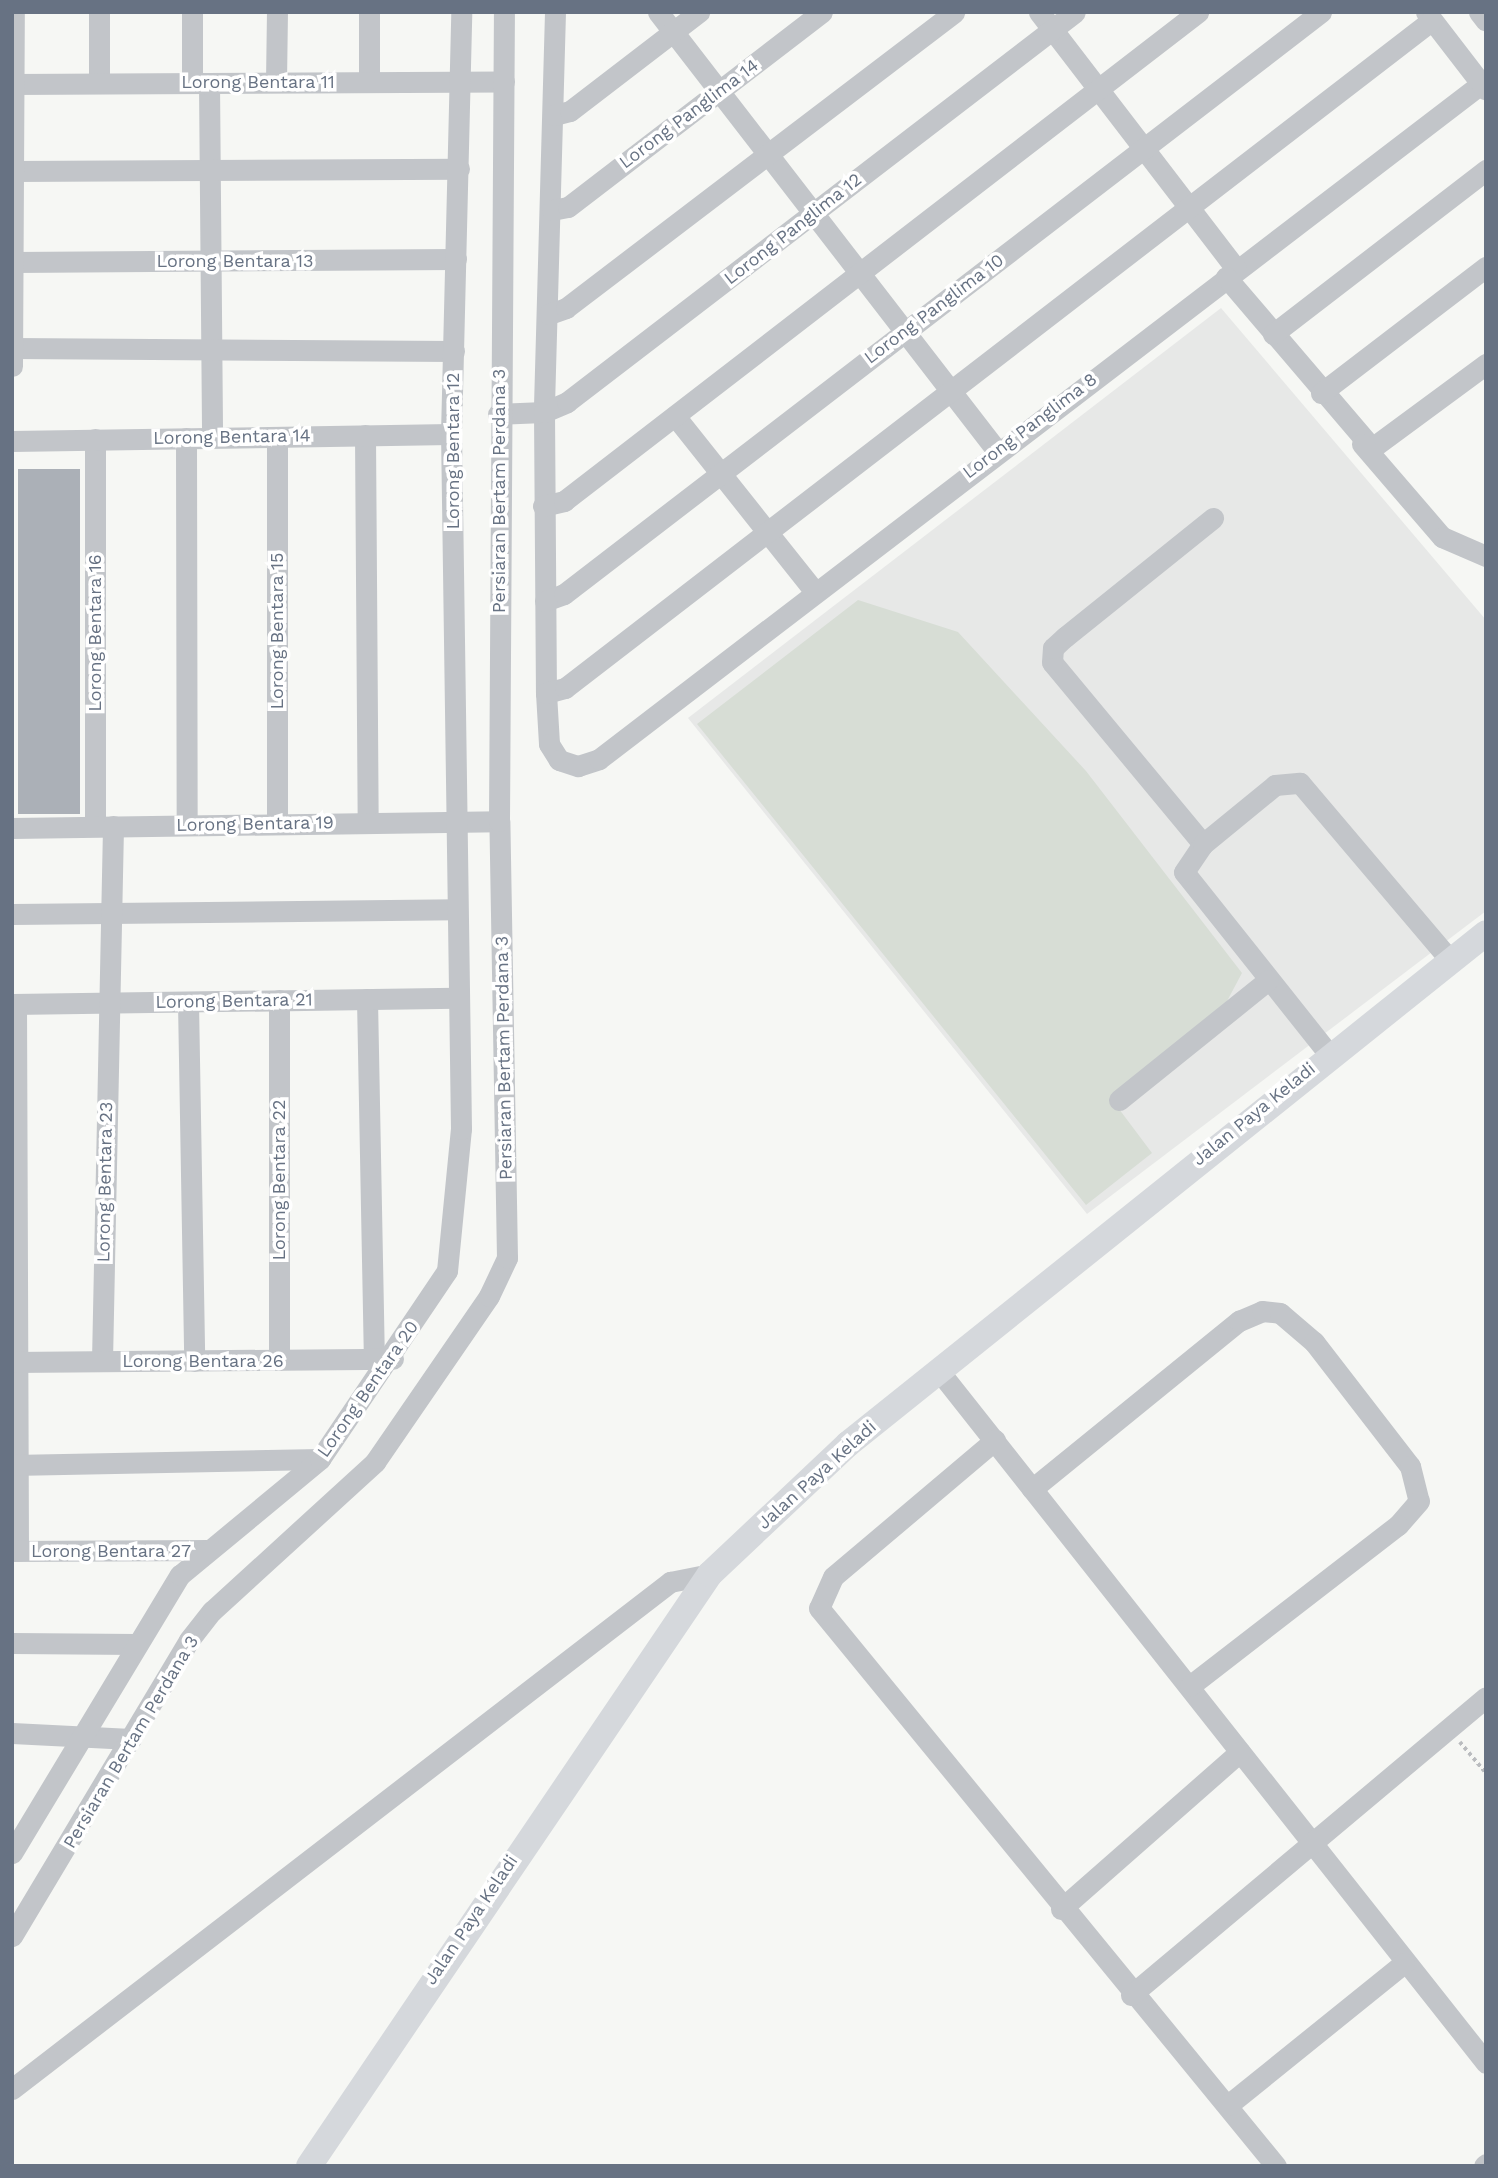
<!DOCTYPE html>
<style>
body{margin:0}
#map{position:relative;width:1498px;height:2178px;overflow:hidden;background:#f6f7f4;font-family:"Work Sans",sans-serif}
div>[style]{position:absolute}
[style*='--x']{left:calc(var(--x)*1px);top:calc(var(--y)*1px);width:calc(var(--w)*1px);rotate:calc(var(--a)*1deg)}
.built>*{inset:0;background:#e7e8e7}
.green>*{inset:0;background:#d7ddd5}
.building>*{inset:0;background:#abb0b7;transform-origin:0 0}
.path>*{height:3.5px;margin-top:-1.75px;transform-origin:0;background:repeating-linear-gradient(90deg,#babcbf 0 3.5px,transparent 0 7px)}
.minor>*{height:21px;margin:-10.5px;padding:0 10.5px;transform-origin:10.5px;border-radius:10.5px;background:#c2c5c9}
.major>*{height:26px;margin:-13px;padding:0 13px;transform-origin:13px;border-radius:13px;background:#d5d8dc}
span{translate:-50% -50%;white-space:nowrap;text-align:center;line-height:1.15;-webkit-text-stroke:7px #fff;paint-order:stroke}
.street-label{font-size:18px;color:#677283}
.frame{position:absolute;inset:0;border:14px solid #677283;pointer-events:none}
</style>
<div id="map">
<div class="built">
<div style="clip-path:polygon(1221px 308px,1486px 620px,1486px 911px,1087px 1214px,688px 718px)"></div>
</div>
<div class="green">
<div style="clip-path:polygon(858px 600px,958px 632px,1086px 771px,1242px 973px,1226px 1003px,1110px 1097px,1152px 1153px,1086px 1205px,697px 724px)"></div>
</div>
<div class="building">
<div style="left:80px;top:469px;width:345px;height:62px;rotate:90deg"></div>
</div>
<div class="path">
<div style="--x:1460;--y:1742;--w:40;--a:50"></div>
</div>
<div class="minor">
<div style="--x:192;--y:12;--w:71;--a:90"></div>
<div style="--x:369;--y:12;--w:69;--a:90"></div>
<div style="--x:555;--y:12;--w:400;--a:91.6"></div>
<div style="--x:544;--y:412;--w:281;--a:89.6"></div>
<div style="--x:546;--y:693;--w:51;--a:86.6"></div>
<div style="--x:549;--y:744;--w:19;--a:58"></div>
<div style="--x:559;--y:760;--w:20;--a:18"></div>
<div style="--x:578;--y:766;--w:22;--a:-18"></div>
<div style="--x:599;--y:759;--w:1111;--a:-37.43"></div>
<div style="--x:658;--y:12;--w:555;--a:52.32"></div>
<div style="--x:1039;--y:12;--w:324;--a:52.5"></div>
<div style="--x:1426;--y:12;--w:98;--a:52.4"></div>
<div style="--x:1479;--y:12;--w:11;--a:52"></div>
<div style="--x:276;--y:82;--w:70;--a:-89.2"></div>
<div style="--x:99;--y:83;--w:71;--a:-90"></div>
<div style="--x:209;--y:83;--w:354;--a:89.5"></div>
<div style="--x:12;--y:84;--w:492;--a:-0.3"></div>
<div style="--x:554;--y:115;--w:16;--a:-14"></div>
<div style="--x:570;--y:111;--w:163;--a:-37.5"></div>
<div style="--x:15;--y:171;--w:444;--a:-0.3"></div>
<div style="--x:552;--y:210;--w:16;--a:-11"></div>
<div style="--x:568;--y:207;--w:320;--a:-37.5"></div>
<div style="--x:14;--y:262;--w:442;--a:-0.4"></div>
<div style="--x:1226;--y:277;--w:225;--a:49.5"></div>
<div style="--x:1372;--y:448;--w:142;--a:-36.4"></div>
<div style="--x:549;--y:314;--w:18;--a:-19"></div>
<div style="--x:566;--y:308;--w:488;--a:-37.3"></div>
<div style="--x:1273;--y:334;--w:269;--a:-37.6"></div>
<div style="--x:13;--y:348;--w:441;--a:0.4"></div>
<div style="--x:12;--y:366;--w:354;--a:-89.7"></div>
<div style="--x:1321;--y:393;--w:208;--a:-37.4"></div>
<div style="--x:498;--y:414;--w:46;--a:-2.5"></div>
<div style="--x:544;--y:412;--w:25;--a:-23"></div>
<div style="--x:567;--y:402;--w:640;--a:-37.51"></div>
<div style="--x:675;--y:416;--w:225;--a:51.5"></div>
<div style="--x:365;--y:435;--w:388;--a:89.6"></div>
<div style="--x:277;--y:437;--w:387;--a:90"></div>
<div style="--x:186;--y:438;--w:387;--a:89.9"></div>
<div style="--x:95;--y:439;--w:387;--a:90"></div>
<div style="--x:12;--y:441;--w:439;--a:-0.9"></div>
<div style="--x:1362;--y:444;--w:123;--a:49.3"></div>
<div style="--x:1442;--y:537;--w:48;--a:23.4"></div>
<div style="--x:543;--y:506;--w:22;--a:-13"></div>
<div style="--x:564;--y:501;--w:801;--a:-37.64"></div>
<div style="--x:545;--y:601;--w:20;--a:-20"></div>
<div style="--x:564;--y:594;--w:955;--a:-37.55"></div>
<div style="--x:546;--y:693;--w:20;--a:-15"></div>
<div style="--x:565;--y:688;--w:1094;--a:-37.61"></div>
<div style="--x:12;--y:828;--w:487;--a:-0.8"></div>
<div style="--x:1203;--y:844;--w:236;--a:-129.7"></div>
<div style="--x:1052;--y:662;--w:14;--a:-86"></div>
<div style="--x:1053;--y:648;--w:16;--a:-43"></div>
<div style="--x:1065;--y:637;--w:190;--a:-38.8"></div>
<div style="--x:12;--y:914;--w:445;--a:-0.6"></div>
<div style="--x:367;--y:999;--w:361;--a:88.9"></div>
<div style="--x:279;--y:1000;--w:360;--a:90"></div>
<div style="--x:188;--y:1002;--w:359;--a:89"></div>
<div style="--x:12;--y:1004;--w:444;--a:-0.8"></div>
<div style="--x:16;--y:1004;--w:547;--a:89.79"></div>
<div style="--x:1328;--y:1053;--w:231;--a:-128.5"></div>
<div style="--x:1184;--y:872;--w:34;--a:-56"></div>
<div style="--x:1203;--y:844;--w:93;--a:-39.3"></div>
<div style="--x:1275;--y:785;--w:25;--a:-5"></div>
<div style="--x:1300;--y:783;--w:232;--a:49.7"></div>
<div style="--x:1119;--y:1100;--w:191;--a:-38.8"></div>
<div style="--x:102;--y:1361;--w:535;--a:-88.82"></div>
<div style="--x:12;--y:1362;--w:381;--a:-0.5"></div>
<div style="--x:939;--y:1371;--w:882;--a:51.67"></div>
<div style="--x:995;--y:1440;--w:212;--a:139.8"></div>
<div style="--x:833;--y:1577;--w:34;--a:114"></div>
<div style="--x:819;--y:1608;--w:721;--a:50.68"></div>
<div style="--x:12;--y:1465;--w:308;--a:-1.1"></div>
<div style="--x:1032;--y:1489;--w:267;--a:-39.1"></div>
<div style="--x:1239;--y:1321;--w:25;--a:-23"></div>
<div style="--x:1262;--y:1311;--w:18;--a:6"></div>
<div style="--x:1280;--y:1313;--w:45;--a:40.5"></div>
<div style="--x:1314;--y:1342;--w:157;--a:52.3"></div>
<div style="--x:1410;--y:1466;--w:36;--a:76"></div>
<div style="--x:1419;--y:1501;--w:32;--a:131"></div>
<div style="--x:1398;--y:1525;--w:263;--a:142.3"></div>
<div style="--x:12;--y:1551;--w:197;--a:-0.3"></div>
<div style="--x:12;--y:1643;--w:124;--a:0.5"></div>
<div style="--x:12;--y:1733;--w:119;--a:2.9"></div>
<div style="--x:12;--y:1853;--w:325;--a:-58.9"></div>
<div style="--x:180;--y:1575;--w:182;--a:-39.6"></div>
<div style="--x:320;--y:1459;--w:227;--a:-56"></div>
<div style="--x:447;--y:1271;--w:143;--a:-84.4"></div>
<div style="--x:461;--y:1129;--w:695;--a:-90.82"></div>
<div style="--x:451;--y:434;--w:422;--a:-88.6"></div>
<div style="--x:1061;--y:1909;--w:238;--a:-41.3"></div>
<div style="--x:12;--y:1936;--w:345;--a:-59.1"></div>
<div style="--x:189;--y:1640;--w:37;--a:-52"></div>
<div style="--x:212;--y:1611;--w:221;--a:-42.4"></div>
<div style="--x:375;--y:1462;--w:201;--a:-55.5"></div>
<div style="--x:489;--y:1296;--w:42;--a:-64.7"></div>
<div style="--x:507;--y:1258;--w:437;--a:-91"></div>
<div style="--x:499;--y:821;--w:809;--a:-89.65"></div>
<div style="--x:1131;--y:1995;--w:463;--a:-40"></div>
<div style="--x:12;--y:2089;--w:831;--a:-37.61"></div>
<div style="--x:670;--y:1582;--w:41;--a:-11.3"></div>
<div style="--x:1228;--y:2105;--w:226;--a:-38.9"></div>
<div style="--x:1484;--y:2166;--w:3;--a:-45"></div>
</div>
<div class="major">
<div style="--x:309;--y:2166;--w:715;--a:-55.89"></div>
<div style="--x:710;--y:1574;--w:190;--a:-43.3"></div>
<div style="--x:848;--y:1444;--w:817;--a:-38.69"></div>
</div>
<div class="street-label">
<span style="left:258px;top:82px">Lorong Bentara 11</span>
<span style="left:689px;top:114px;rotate:-37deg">Lorong Panglima 14</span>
<span style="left:793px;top:229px;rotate:-38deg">Lorong Panglima 12</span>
<span style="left:235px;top:261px">Lorong Bentara 13</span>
<span style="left:934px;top:309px;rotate:-37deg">Lorong Panglima 10</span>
<span style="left:1030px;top:426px;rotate:-37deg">Lorong Panglima 8</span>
<span style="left:232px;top:437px;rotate:-1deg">Lorong Bentara 14</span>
<span style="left:453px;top:451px;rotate:-90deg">Lorong Bentara 12</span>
<span style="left:499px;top:491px;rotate:-90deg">Persiaran Bertam Perdana 3</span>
<span style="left:277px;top:631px;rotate:-90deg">Lorong Bentara 15</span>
<span style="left:95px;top:633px;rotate:-90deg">Lorong Bentara 16</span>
<span style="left:255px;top:824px;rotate:-1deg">Lorong Bentara 19</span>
<span style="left:234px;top:1001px;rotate:-1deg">Lorong Bentara 21</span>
<span style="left:504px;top:1058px;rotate:-91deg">Persiaran Bertam Perdana 3</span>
<span style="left:1254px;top:1114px;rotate:-39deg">Jalan Paya Keladi</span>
<span style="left:279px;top:1180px;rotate:-90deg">Lorong Bentara 22</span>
<span style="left:105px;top:1182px;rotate:-89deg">Lorong Bentara 23</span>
<span style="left:203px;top:1361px">Lorong Bentara 26</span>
<span style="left:368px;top:1389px;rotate:-55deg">Lorong Bentara 20</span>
<span style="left:817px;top:1475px;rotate:-42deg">Jalan Paya Keladi</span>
<span style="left:111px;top:1551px">Lorong Bentara 27</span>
<span style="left:131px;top:1742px;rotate:-59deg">Persiaran Bertam Perdana 3</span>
<span style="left:471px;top:1920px;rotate:-56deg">Jalan Paya Keladi</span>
</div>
<div class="frame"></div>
</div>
